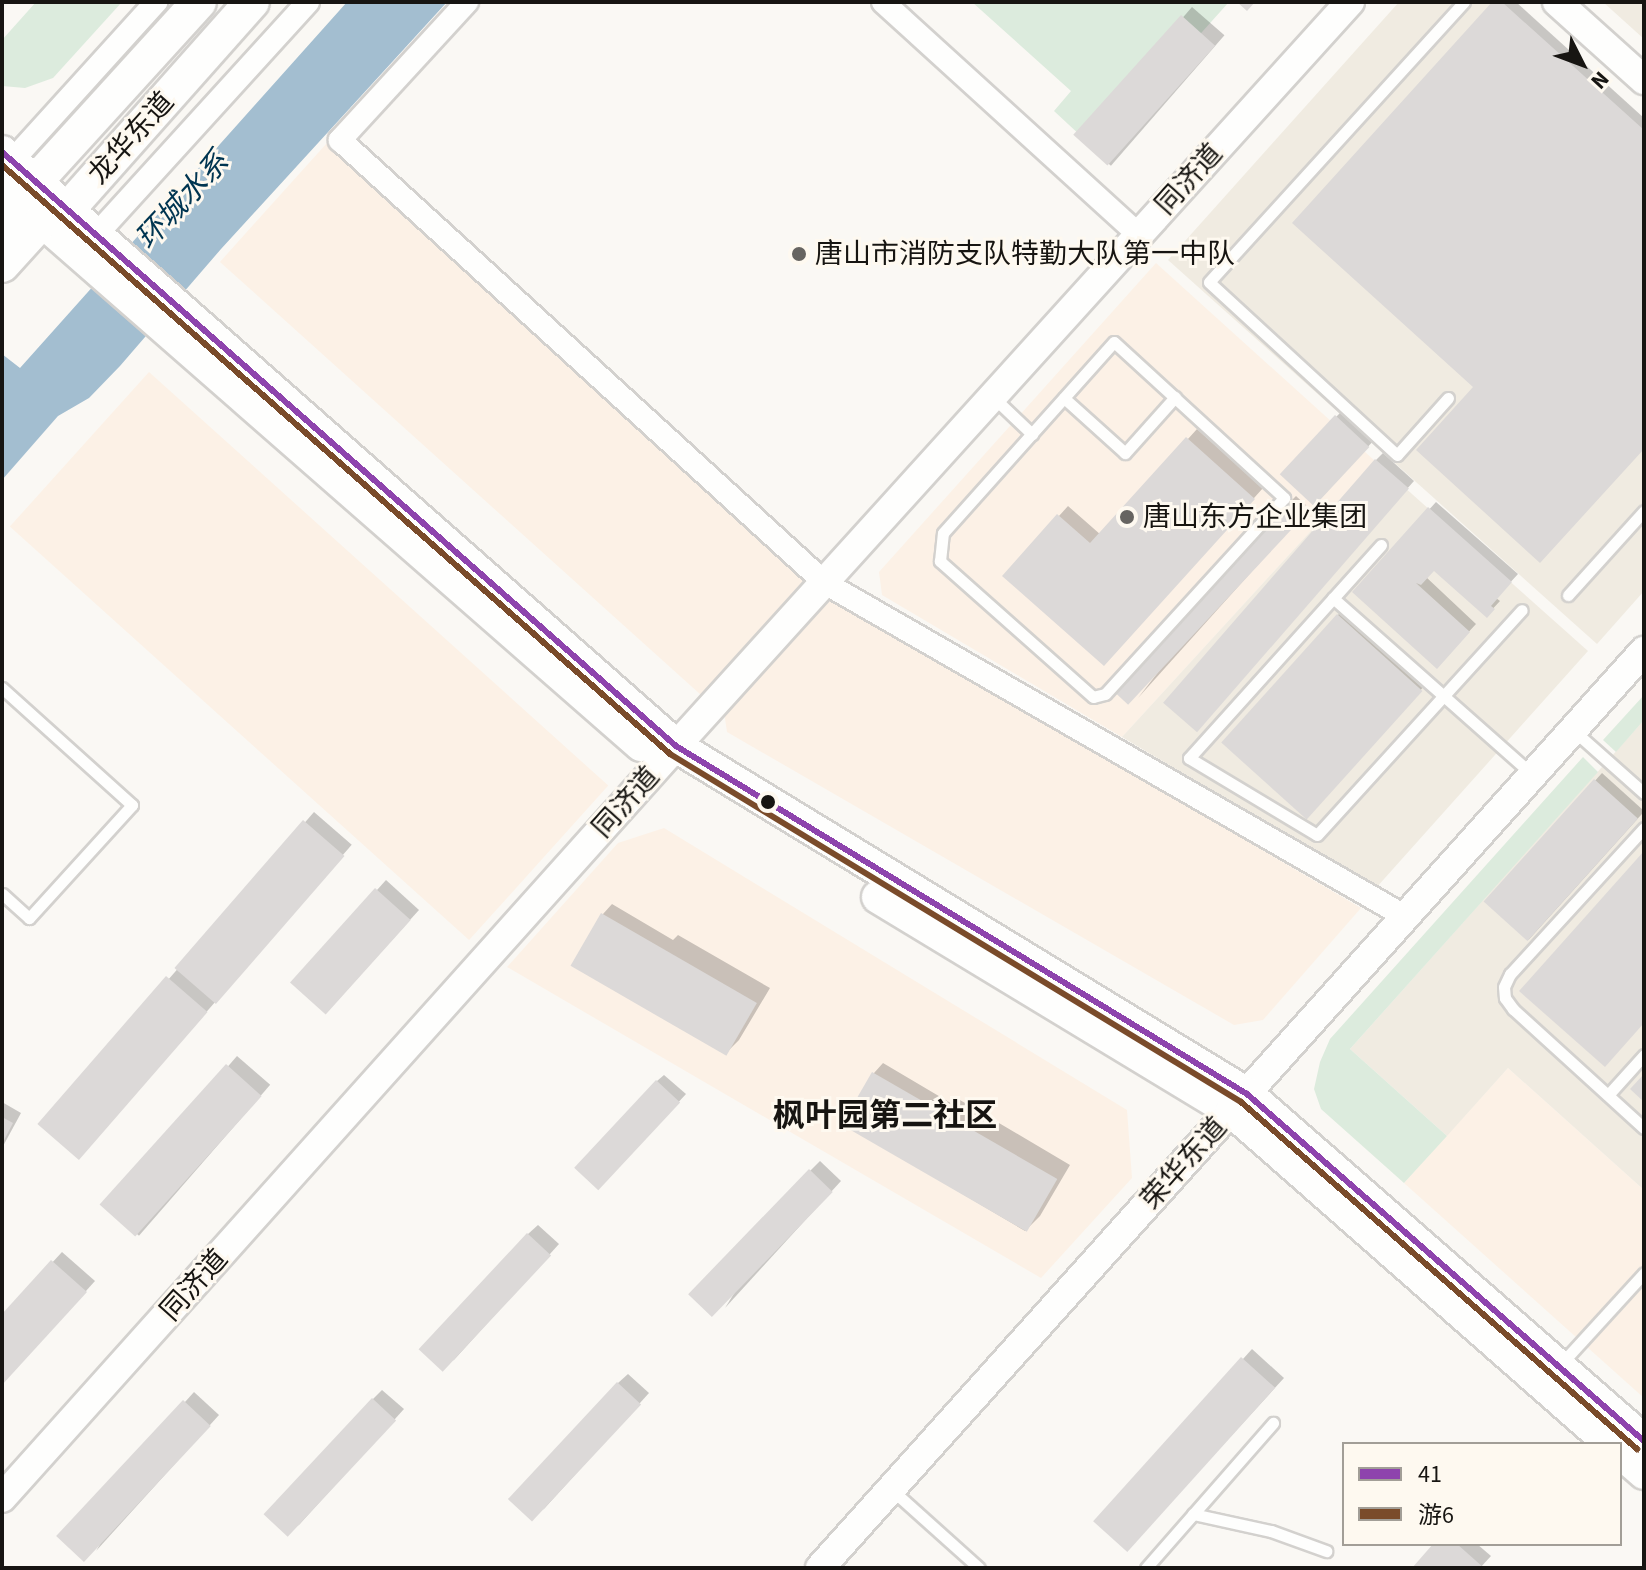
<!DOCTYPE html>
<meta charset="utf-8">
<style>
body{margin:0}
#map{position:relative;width:1646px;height:1570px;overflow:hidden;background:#faf8f4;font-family:"Source Sans 3","Noto Sans SC",sans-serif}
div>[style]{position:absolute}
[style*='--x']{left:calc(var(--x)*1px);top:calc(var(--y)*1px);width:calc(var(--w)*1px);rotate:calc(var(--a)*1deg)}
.commercial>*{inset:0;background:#fcf1e6;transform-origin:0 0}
.built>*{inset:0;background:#f0ebe1}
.green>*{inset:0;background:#dcebdd}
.water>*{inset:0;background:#a3bed0}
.shadow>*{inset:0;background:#0003;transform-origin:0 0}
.building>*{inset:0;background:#dcd9d8;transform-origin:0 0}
.roads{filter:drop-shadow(2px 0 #d3d1ce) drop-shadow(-2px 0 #d3d1ce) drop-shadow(0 2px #d3d1ce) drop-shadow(0 -2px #d3d1ce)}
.service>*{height:11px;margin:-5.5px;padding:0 5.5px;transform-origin:5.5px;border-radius:5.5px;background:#fefefd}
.minor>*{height:22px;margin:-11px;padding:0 11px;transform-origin:11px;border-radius:11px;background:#fefefd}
.tertiary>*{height:28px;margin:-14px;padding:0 14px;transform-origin:14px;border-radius:14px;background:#fefefd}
.secondary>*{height:32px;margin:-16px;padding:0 16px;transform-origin:16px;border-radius:16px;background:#fefefd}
.primary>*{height:34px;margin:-17px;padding:0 17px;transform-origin:17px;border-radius:17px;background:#fefefd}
.bus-1>*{height:6px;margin:-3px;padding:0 3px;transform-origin:3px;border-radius:3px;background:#8e44ad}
.bus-2>*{height:6px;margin:-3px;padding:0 3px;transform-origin:3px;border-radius:3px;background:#7a4b2a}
.dots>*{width:22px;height:22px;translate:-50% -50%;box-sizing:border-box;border:4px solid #fef9f0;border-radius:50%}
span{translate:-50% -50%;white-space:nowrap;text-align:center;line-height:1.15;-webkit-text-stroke:6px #fef9f0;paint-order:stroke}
.street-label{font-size:28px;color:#171512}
.poi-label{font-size:28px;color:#171512}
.left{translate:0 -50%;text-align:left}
.water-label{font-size:30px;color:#003551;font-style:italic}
.quarter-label{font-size:32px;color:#171512;font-weight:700}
.frame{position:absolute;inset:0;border:4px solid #171512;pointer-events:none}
.legend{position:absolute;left:1342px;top:1442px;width:280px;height:104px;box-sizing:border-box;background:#fef9f0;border:2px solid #a29e97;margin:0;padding:10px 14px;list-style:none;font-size:24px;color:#171512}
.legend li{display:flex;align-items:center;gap:16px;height:40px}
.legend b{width:40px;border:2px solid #a29e97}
.north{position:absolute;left:1542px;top:24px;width:80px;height:80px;-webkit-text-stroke:6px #fef9f0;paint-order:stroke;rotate:132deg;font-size:22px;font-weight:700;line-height:32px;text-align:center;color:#171512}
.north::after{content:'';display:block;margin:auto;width:28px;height:36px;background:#171512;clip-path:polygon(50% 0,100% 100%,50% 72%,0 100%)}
</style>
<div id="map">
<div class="commercial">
<div style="left:327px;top:143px;width:647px;height:160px;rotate:42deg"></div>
<div style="clip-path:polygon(1156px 263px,1375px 461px,1122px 737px,882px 595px,879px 572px)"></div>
<div style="left:149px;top:372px;width:618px;height:208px;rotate:42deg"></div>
<div style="clip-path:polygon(830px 597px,1361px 908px,1263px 1020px,1234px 1025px,727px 732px,724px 712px)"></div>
<div style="clip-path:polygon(664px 828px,1127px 1110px,1132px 1178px,1041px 1278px,507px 967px,618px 843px)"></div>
<div style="clip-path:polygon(1508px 1068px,1644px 1190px,1644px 1398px,1404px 1183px)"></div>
</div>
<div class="built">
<div style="clip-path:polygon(1399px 2px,1499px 2px,1644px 133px,1644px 591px,1597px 644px,1168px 260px)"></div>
<div style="clip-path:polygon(1603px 2px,1644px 2px,1644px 39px)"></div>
<div style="clip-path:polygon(1375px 461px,1588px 651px,1376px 888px,1122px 737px)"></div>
<div style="clip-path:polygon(1644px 720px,1644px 1190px,1508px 1068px,1447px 1136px,1350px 1049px)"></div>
</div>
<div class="green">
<div style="clip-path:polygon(36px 2px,122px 2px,53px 78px,25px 88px,2px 86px,2px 40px)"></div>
<div style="clip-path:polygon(972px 2px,1229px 2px,1096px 150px,1054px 111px,1071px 91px)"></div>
<div style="clip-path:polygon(1644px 695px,1644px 720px,1616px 752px,1603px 740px)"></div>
<div style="clip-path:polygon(1583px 757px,1598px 772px,1350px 1049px,1447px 1136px,1404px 1183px,1321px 1109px,1314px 1089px,1320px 1062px,1330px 1039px)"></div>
</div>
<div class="water">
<div style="clip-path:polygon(347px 2px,447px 2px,221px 249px,120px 366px,89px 398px,58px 416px,2px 480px,2px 354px,20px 368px)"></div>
</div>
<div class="shadow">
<div style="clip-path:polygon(1495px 2px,1516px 2px,1644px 118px,1644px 446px,1476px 386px)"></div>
<div style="left:1192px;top:7px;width:43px;height:173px;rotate:41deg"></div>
<div style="clip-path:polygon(1343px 410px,1375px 439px,1322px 497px,1336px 417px)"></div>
<div style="clip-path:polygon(1197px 429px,1263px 488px,1114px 654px,1005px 576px,1068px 506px,1101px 535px)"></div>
<div style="clip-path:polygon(1383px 453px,1414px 481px,1200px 721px,1376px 460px)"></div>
<div style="clip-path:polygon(1296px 496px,1309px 508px,1138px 698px,1289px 503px)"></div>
<div style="clip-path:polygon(1436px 502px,1518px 574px,1496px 598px,1500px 601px,1487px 615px,1434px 568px,1426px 577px,1476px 624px,1437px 666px,1354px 592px)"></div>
<div style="clip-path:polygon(1345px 608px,1427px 683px,1312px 809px,1338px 615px)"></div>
<div style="left:1602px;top:773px;width:57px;height:173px;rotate:42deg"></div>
<div style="left:314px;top:812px;width:50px;height:414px;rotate:41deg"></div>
<div style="clip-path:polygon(386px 880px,419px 910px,335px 1003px,377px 890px)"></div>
<div style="clip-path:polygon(612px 904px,673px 940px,678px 935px,770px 988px,739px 1040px,725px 1054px,573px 965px,603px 914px)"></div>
<div style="left:237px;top:1056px;width:44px;height:200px;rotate:41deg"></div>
<div style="clip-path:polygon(883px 1063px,954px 1105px,960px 1100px,1070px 1165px,1040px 1216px,1025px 1231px,844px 1124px,874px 1073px)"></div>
<div style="clip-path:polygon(664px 1075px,686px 1094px,606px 1181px,657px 1081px)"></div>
<div style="clip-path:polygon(2px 1102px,21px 1113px,2px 1148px)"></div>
<div style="clip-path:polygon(820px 1161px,841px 1181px,725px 1308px,810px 1171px)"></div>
<div style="clip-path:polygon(538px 1225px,559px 1244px,453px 1361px,528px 1234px)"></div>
<div style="clip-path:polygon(62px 1252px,95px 1281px,2px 1384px,2px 1317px)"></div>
<div style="clip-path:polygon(1252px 1349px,1284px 1378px,1136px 1540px,1243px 1359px)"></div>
<div style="clip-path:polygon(628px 1374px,649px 1393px,543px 1510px,618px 1383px)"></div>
<div style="clip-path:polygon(382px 1390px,404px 1409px,298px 1526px,373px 1399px)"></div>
<div style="clip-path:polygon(194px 1392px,219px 1415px,96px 1551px,185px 1402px)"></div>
<div style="clip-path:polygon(1436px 1544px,1477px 1544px,1491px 1556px,1480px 1568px,1414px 1568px)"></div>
</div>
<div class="building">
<div style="clip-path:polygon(1237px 2px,1255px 2px,1247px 11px)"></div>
<div style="clip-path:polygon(1492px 2px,1502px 2px,1644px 130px,1644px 449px,1540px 563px,1416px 450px,1473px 387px,1292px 223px)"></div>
<div style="left:1181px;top:15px;width:46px;height:161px;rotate:42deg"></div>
<div style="left:1335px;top:415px;width:47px;height:81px;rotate:43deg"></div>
<div style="clip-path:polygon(1186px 437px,1255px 499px,1104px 666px,1002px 576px,1057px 514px,1090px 543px)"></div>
<div style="left:1375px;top:459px;width:45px;height:323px;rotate:41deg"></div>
<div style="left:1288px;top:501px;width:22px;height:258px;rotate:43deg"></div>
<div style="clip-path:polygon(1428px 507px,1512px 582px,1491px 606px,1495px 609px,1487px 618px,1434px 571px,1421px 585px,1416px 583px,1470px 632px,1437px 669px,1352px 592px)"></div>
<div style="left:1337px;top:614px;width:115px;height:173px;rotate:42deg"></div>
<div style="left:1594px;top:779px;width:59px;height:165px;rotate:42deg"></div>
<div style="left:303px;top:820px;width:55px;height:196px;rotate:41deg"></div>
<div style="clip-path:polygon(1644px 851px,1644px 1023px,1605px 1067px,1519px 991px)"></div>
<div style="left:375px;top:888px;width:48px;height:127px;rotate:42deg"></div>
<div style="left:601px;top:913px;width:180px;height:61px;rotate:30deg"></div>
<div style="left:166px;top:976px;width:55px;height:196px;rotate:41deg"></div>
<div style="left:226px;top:1064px;width:48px;height:189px;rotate:42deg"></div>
<div style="left:872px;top:1072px;width:214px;height:61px;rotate:30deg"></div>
<div style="clip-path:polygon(1644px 1074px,1644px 1102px,1630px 1089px)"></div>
<div style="left:656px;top:1080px;width:33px;height:120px;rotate:43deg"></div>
<div style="clip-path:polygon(2px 1117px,13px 1123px,2px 1144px)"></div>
<div style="left:809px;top:1169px;width:33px;height:174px;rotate:44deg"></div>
<div style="left:527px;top:1233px;width:33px;height:159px;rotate:43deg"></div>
<div style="clip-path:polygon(51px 1260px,87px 1292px,2px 1385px,2px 1314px)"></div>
<div style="left:1241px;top:1357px;width:46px;height:221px;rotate:42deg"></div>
<div style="left:617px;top:1382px;width:33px;height:160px;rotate:43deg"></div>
<div style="left:372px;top:1398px;width:33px;height:159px;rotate:43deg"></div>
<div style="left:183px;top:1400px;width:38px;height:186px;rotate:43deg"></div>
<div style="clip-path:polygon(1433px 1544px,1457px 1544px,1484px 1568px,1412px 1568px)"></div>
</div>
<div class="roads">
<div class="service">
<div style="--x:1114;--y:342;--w:231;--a:42.5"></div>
<div style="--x:1284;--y:498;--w:265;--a:132.4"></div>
<div style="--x:1105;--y:694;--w:12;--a:166"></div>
<div style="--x:1093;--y:697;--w:205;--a:-138.4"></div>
<div style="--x:940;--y:561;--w:28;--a:-84"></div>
<div style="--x:943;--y:533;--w:256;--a:-48.2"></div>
<div style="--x:993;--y:397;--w:54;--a:43.5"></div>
<div style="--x:1064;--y:398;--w:82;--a:42"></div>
<div style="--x:1125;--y:453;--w:75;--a:-48.2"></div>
<div style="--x:1448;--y:398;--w:76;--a:131.8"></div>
<div style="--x:1397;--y:455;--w:255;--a:-137.4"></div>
<div style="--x:1209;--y:282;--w:379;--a:-47.7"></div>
<div style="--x:1381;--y:545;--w:287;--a:132"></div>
<div style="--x:1189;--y:758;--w:149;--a:31"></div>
<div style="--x:1317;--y:835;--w:304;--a:-47.7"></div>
<div style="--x:1568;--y:595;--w:113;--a:-47.9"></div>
<div style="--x:1333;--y:598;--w:266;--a:41.5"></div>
<div style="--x:2;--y:688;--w:175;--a:42"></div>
<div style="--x:132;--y:805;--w:153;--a:132.3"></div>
<div style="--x:29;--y:918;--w:36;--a:-138"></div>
<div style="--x:1573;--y:730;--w:95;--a:41.6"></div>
<div style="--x:1644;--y:828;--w:198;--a:132.5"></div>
<div style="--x:1510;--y:974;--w:14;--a:115"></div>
<div style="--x:1504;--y:987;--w:11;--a:85"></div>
<div style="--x:1505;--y:998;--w:14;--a:54"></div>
<div style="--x:1513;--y:1009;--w:177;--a:42.3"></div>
<div style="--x:1608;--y:1095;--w:54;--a:-48"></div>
<div style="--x:1561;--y:1364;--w:123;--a:-47.6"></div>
<div style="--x:891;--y:1489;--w:118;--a:41.9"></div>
<div style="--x:1193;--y:1514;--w:80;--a:12.3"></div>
<div style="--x:1271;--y:1531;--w:59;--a:20"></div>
<div style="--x:1146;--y:1568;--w:193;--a:-48.8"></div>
</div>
<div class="minor">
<div style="--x:467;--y:2;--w:188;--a:132.6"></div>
<div style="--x:340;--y:140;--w:657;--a:42.41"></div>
<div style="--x:825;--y:583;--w:670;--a:29.89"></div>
<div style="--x:883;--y:2;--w:346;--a:42.3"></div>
<div style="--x:12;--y:161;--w:215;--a:-47.8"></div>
<div style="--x:96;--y:235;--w:315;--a:-47.7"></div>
</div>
<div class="tertiary">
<div style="--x:1557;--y:2;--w:117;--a:41.9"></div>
<div style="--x:2;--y:1498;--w:1010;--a:-48.13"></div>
<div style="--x:676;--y:746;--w:1004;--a:-47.83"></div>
<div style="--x:820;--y:1568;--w:1233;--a:-48.06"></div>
</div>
<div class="secondary">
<div style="--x:2;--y:152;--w:898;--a:41.39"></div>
<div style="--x:676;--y:746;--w:669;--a:31.36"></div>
<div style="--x:1247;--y:1094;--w:527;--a:41.16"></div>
<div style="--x:2;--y:186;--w:849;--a:41.18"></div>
<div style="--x:878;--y:897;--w:414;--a:31.2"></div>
<div style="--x:1232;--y:1111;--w:505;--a:41.3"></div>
<div style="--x:1620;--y:1452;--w:32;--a:41"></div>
</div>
<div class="primary">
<div style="--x:2;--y:230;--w:33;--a:-47"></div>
<div style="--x:24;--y:206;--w:28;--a:-64"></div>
<div style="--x:36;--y:181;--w:242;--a:-47.7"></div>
<div style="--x:2;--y:265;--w:58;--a:-47.8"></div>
<div style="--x:41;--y:222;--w:30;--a:-26"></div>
<div style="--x:68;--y:209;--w:277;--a:-48.4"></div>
</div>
</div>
<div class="bus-1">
<div style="--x:2;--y:152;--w:898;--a:41.39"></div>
<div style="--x:676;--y:746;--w:669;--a:31.36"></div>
<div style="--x:1247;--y:1094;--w:527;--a:41.16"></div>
</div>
<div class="bus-2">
<div style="--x:2;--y:165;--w:891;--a:41.4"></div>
<div style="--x:670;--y:754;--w:669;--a:31.36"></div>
<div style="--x:1241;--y:1102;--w:527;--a:41.23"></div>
</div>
<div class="dots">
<div style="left:799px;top:254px;background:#666461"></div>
<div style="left:1127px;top:517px;background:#666461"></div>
<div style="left:768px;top:802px;background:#171512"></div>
</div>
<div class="street-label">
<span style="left:131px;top:138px;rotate:-48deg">龙华东道</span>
<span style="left:1189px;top:179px;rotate:-48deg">同济道</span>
<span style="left:626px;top:802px;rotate:-48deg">同济道</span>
<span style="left:1184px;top:1163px;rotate:-48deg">荣华东道</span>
<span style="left:194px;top:1285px;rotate:-48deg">同济道</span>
</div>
<div class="poi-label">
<span class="left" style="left:815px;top:254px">唐山市消防支队特勤大队第一中队</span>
<span class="left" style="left:1143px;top:517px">唐山东方企业集团</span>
</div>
<div class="water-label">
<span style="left:183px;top:201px;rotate:-47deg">环城水系</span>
</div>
<div class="quarter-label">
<span style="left:885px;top:1116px">枫叶园第二社区</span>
</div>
<div class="frame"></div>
<ul class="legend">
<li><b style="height:10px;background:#8e44ad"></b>41</li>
<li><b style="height:10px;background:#7a4b2a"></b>游6</li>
</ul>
<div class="north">N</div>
</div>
